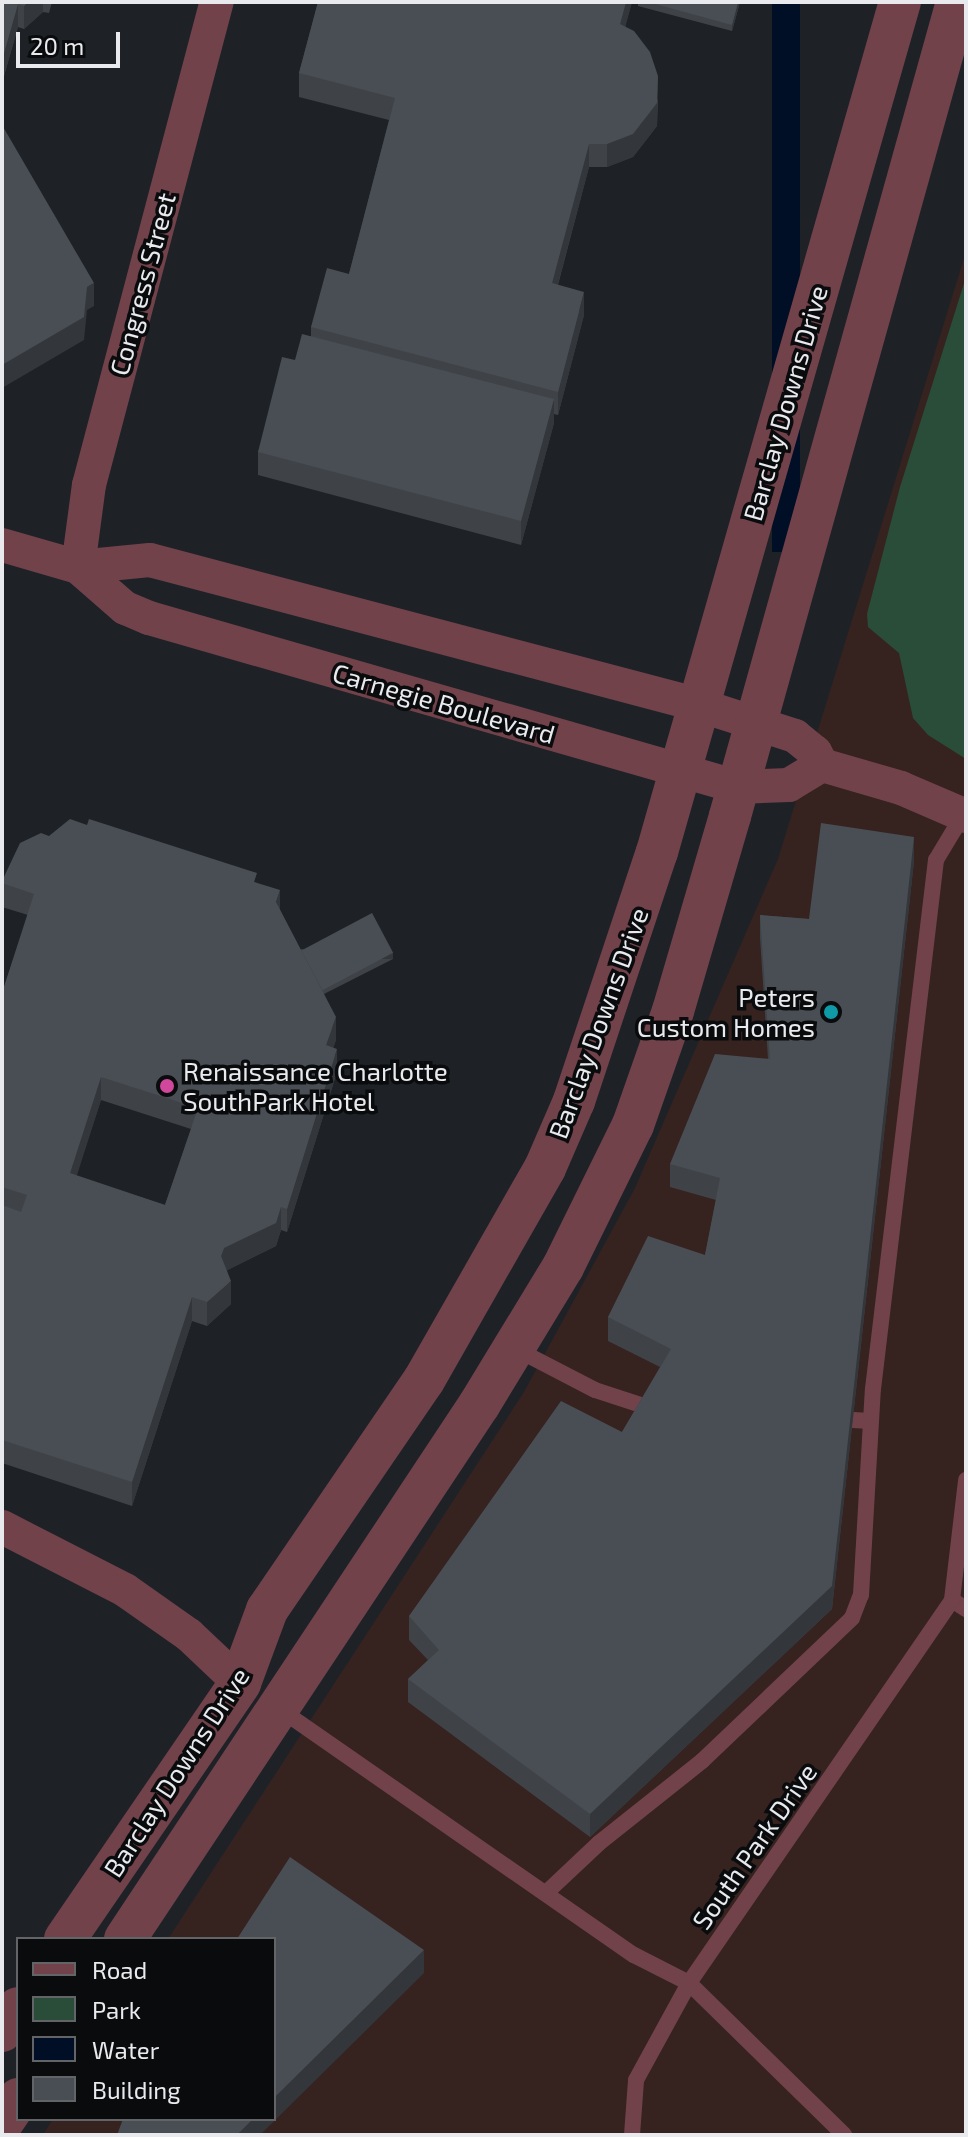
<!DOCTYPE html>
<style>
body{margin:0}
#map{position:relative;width:968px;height:2137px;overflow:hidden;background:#1e2227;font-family:"Exo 2",sans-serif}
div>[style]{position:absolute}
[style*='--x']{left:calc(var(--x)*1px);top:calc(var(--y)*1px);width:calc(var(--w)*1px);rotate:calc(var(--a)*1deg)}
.commercial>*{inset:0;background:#362320}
.green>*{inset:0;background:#294d39}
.water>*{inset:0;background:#000f25;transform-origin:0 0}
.service>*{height:16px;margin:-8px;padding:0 8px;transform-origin:8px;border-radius:8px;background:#72424b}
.minor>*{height:34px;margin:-17px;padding:0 17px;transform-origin:17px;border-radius:17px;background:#72424b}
.tertiary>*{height:42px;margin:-21px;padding:0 21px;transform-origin:21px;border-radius:21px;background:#72424b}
.wall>*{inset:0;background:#3f4348}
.shaded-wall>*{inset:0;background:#33373b;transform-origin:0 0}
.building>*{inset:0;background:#494e54;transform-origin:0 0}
.dots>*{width:22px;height:22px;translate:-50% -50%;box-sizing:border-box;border:4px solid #090b0d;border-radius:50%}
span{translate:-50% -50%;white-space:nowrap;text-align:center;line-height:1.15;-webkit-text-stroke:7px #090b0d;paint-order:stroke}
.street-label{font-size:26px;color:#e8eaee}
.poi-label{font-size:26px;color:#e8eaee}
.right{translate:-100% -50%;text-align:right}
.left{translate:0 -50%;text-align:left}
.frame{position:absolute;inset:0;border:4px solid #e8eaee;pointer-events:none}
.legend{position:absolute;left:16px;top:1937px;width:260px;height:184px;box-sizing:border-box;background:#090b0d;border:2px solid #626467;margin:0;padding:10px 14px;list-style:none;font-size:24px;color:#e8eaee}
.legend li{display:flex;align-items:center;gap:16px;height:40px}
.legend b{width:40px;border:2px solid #626467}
.scale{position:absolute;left:16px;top:32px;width:104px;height:36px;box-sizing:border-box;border:4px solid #e8eaee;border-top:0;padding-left:10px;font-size:24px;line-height:28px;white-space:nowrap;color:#e8eaee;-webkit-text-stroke:6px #090b0d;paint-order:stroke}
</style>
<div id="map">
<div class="commercial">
<div style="clip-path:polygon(966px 252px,966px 2135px,43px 2135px,53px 2119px,274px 2119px,274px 1939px,168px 1939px,524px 1392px,635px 1188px,778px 859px)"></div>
</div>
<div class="green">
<div style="clip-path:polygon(966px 277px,966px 759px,928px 735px,913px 718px,899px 653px,868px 627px,867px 614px,900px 487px)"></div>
</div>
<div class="water">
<div style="left:772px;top:2px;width:28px;height:550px"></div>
</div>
<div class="service">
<div style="--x:514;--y:1348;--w:91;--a:27.4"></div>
<div style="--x:595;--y:1390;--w:58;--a:18.1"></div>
<div style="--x:853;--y:1420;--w:18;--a:3"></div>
<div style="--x:952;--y:1600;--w:17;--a:33"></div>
<div style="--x:281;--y:1710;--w:430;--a:34.8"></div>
<div style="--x:634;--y:1955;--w:62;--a:27"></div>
<div style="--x:689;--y:1983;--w:217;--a:44.4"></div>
<div style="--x:547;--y:1892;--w:71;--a:-43.3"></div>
<div style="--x:599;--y:1843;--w:132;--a:-38.5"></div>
<div style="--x:702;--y:1761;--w:207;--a:-43.6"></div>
<div style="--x:852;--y:1618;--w:25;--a:-69"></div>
<div style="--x:861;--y:1595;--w:206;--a:-86.7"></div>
<div style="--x:873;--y:1389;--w:533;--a:-83.21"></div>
<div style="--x:936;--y:860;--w:52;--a:-59"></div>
<div style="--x:632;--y:2135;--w:55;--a:-85.8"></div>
<div style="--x:636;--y:2080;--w:111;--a:-61.3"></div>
<div style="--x:689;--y:1983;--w:465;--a:-55.5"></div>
<div style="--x:952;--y:1600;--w:121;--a:-83.3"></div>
</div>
<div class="minor">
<div style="--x:2;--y:545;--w:79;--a:16.1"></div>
<div style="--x:78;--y:567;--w:83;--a:-82.4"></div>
<div style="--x:89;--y:485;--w:500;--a:-75.2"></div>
<div style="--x:822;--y:765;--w:39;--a:149"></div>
<div style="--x:789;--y:785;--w:51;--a:177.8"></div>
<div style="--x:738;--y:787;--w:613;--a:-163.99"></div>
<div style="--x:149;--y:618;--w:26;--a:-157"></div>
<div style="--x:125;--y:608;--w:62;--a:-138.9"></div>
<div style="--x:78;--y:567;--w:72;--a:-5.6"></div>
<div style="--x:150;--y:560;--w:568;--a:14.79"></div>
<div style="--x:699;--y:705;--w:101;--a:17.9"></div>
<div style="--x:795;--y:736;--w:26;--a:39"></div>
<div style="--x:815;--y:752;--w:15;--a:62"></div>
<div style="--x:822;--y:765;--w:82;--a:16.2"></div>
<div style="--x:901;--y:788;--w:71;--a:23.3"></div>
<div style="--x:2;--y:1527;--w:138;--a:27.1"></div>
<div style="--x:125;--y:1590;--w:78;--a:35.1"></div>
<div style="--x:189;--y:1635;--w:70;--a:43.3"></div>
</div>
<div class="tertiary">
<div style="--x:65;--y:1939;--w:310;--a:-55.6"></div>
<div style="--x:240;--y:1683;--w:78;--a:-69.7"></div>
<div style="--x:267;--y:1610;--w:278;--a:-55.7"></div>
<div style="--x:424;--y:1380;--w:244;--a:-60.3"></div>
<div style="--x:545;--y:1168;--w:73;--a:-66.6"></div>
<div style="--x:574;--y:1101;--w:262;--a:-71.6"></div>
<div style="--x:657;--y:852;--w:884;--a:-74.05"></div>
<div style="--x:125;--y:1939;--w:641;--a:-56.46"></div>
<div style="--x:479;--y:1405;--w:162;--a:-58.7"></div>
<div style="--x:563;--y:1267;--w:158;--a:-63.8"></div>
<div style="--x:633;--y:1125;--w:121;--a:-70.7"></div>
<div style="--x:673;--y:1011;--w:203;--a:-73.7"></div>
<div style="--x:730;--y:816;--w:845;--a:-74.42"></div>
<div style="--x:2;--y:2031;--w:28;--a:-55"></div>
<div style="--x:2;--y:2123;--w:29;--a:-56"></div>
</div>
<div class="wall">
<div style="clip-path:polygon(2px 2px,52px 2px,49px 13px,43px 12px,24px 29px,18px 27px,2px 83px)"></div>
<div style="clip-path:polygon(318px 2px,632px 2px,625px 26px,658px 100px,657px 126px,633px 157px,607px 167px,589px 167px,558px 285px,584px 315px,558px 415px,554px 414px,554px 423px,521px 545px,258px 475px,258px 452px,295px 360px,311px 336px,311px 327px,349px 274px,389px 120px,299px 97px,299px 73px)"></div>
<div style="clip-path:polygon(638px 2px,740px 2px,732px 31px,638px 6px)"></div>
<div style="clip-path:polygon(evenodd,49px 836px,257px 883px,280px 910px,300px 949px,393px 959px,324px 994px,336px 1040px,333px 1048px,337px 1072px,287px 1232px,281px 1230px,276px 1246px,227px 1270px,231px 1304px,207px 1326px,192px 1321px,132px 1506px,2px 1463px,2px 993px,28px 915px,2px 907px,2px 881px,49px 836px,101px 1100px,191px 1129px,165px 1205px,76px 1176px,101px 1100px)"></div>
<div style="clip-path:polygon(914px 861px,832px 1609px,590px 1837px,408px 1702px,408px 1679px,428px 1660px,409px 1640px,409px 1616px,622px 1432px,660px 1367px,608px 1341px,608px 1317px,705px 1255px,716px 1200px,670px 1187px,670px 1164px,768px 1059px,760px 938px,760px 915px,809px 919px)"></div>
</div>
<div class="shaded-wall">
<div style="clip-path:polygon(28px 2px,43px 2px,43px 12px,24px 29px,24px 6px)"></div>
<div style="clip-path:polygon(626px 2px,632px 2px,620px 47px,620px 24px)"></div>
<div style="clip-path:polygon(738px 2px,740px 2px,732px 31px,732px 25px)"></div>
<div style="clip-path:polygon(18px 4px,18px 27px,2px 83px,2px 60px)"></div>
<div style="clip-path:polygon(658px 76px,657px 126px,633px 157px,607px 167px,607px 144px)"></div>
<div style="clip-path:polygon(589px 144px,589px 167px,552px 306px,552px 283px)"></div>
<div style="clip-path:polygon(94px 283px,94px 306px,87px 310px,84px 340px,2px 388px,2px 365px,87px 287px)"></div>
<div style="clip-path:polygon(584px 292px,584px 315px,558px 415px,558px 392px)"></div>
<div style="clip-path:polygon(554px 399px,554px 423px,521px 545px,521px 521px)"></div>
<div style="clip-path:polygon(914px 837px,914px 861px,832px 1609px,590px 1837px,590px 1814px)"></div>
<div style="clip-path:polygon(280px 890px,280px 913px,276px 902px)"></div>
<div style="left:393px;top:953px;width:6px;height:88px;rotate:90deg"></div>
<div style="clip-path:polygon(336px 1017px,336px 1040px,326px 1069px,326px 1045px)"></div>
<div style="clip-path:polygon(337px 1049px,337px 1072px,287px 1232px,287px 1209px)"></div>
<div style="clip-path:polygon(101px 1077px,101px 1100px,70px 1197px,70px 1173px)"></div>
<div style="clip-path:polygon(281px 1207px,281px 1230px,276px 1246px,224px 1272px,221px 1256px,224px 1248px)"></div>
<div style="clip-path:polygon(231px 1281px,231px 1304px,207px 1326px,207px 1302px)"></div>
<div style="clip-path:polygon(192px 1297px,192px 1321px,132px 1506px,132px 1482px)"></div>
<div style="clip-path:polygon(424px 1950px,424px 1973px,260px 2135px,237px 2135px,253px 2119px,274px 2119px,274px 2098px)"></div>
</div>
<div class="building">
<div style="clip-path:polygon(2px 2px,28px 2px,24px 6px,18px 4px,2px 60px)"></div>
<div style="clip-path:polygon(318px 2px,626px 2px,620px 24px,634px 31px,650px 52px,658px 76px,657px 103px,633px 134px,607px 144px,589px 144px,552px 283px,584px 292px,558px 392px,311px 327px,327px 268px,349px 274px,395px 98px,299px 73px)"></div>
<div style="clip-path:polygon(648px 2px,738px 2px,732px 25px)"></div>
<div style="clip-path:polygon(2px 125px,94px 283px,87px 287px,84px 317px,2px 365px)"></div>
<div style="clip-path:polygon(302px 334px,554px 399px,521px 521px,258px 452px,282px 357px,295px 360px)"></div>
<div style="clip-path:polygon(evenodd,70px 819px,87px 825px,89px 819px,257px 873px,254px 882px,280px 890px,276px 902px,336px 1017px,326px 1045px,337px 1049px,287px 1209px,281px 1207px,276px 1223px,224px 1248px,221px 1256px,231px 1281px,207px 1302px,192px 1297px,132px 1482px,2px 1440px,2px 1205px,21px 1212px,27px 1195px,2px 1187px,2px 993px,34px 894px,2px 883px,2px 881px,20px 843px,41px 833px,49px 836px,70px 819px,101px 1077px,198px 1108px,165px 1205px,70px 1173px,101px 1077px)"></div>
<div style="clip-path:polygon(821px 823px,914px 837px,832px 1586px,590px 1814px,408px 1679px,439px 1650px,409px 1616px,561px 1401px,622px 1432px,671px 1349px,608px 1317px,648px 1236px,705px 1255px,720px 1178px,670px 1164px,715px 1054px,770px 1059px,760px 915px,809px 919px)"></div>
<div style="left:372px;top:913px;width:45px;height:80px;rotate:62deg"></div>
<div style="clip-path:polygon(290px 1857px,424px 1950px,274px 2098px,274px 1939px,237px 1939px)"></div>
<div style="clip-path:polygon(123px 2119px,253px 2119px,237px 2135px,117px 2135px)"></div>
</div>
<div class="dots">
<div style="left:831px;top:1012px;background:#0f9aa8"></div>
<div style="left:167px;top:1086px;background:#d1479c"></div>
</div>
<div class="street-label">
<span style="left:142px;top:284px;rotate:-75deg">Congress Street</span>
<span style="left:785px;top:403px;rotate:-74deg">Barclay Downs Drive</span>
<span style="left:444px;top:703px;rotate:16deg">Carnegie Boulevard</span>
<span style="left:598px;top:1023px;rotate:-70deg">Barclay Downs Drive</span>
<span style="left:176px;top:1772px;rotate:-57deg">Barclay Downs Drive</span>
<span style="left:754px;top:1846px;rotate:-55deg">South Park Drive</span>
</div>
<div class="poi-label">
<span class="right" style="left:815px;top:1012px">Peters<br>Custom Homes</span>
<span class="left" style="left:183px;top:1086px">Renaissance Charlotte<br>SouthPark Hotel</span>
</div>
<div class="frame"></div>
<ul class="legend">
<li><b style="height:10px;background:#72424b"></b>Road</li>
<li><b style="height:22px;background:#294d39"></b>Park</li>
<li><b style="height:22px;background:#000f25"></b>Water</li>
<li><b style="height:22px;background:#494e54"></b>Building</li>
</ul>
<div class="scale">20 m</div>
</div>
